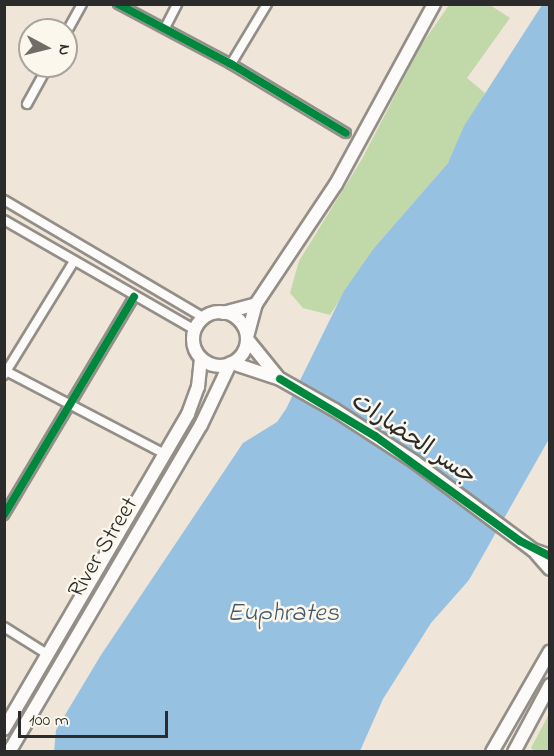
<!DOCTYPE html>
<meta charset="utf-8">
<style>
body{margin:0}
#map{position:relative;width:554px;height:756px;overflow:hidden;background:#efe5d9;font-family:"Indie Flower","Playpen Sans Arabic",sans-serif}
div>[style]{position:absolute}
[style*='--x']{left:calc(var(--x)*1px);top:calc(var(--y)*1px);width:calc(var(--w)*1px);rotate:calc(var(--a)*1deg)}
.green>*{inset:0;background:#c1d9a9}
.water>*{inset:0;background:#96c1e1}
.roads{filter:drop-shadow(2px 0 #938e88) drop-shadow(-2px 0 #938e88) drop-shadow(0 2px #938e88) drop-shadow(0 -2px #938e88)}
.minor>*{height:8px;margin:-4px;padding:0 4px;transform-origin:4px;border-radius:4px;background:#fdfbf9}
.secondary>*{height:12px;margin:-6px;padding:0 6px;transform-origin:6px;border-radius:6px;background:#fdfbf9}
.secondary>.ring{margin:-6px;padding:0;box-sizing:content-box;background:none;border:12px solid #fdfbf9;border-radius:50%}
.cycleway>*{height:8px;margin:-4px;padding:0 4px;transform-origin:4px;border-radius:4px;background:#00873e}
span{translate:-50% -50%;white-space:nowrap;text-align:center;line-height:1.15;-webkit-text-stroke:5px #fbf7ec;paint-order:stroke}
.street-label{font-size:24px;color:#2b2b2b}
.water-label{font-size:26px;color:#435a6c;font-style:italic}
.frame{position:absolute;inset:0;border:6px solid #2b2b2b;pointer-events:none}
.north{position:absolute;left:18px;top:18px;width:60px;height:60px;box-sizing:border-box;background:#fbf7ec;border:2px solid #a8a59f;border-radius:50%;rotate:97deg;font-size:16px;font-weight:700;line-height:24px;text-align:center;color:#2b2b2b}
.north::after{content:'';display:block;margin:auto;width:21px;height:27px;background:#706c68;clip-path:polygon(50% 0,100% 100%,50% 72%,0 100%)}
.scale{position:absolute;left:18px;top:711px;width:150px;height:27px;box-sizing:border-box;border:3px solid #2b2b2b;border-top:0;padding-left:8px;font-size:18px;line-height:21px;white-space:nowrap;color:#2b2b2b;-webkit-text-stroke:4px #fbf7ec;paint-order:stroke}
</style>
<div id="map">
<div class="green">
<div style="clip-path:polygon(449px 5px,490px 5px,510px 18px,467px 78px,485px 93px,448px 163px,374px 248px,330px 315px,303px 308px,290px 293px,299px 261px,362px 159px,420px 47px)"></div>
<div style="clip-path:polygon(549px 714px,549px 751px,535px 751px,531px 748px)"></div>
</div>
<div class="water">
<div style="clip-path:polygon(542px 5px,549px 5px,549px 439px,469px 580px,431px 623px,383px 699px,360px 751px,54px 752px,56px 730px,101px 655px,243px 443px,277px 422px,286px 409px,344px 291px,374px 248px,448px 163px,464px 126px)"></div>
</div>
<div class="roads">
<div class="minor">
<div style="--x:118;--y:4;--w:128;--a:28"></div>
<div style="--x:231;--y:64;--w:134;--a:31"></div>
<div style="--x:165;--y:28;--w:27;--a:-63"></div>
<div style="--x:66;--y:33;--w:33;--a:-61"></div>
<div style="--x:231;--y:64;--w:70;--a:-59"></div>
<div style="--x:27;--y:104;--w:43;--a:-61.1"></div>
<div style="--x:4;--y:200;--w:232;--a:30.5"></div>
<div style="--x:4;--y:220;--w:220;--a:29.9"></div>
<div style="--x:4;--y:370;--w:182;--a:27.6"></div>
<div style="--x:4;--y:375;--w:134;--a:-58.4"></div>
<div style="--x:4;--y:515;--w:254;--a:-59.2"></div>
<div style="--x:4;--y:627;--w:51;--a:32.1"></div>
</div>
<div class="secondary">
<div class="ring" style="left:193px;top:312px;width:42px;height:42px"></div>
<div style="--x:223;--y:313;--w:34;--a:-15"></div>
<div style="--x:247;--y:337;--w:34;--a:-75"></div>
<div style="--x:256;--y:304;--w:144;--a:-56.3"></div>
<div style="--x:336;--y:184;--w:205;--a:-61.4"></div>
<div style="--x:247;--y:339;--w:48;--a:51"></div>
<div style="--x:232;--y:363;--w:51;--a:18.4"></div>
<div style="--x:280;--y:379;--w:63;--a:29.4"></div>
<div style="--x:335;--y:410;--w:95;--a:33"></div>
<div style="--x:415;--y:462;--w:147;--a:36.7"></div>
<div style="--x:533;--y:550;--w:18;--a:19"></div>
<div style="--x:536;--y:553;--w:21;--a:49"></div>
<div style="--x:4;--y:729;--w:365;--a:-59.7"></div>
<div style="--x:188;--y:414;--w:29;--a:-70"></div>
<div style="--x:198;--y:387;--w:29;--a:-84"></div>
<div style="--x:9;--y:752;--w:379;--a:-59.6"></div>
<div style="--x:201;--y:425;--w:68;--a:-64.6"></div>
<div style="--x:492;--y:752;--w:116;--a:-60.1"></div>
<div style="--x:514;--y:752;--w:76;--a:-61.8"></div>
</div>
</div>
<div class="cycleway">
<div style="--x:118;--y:4;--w:128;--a:28"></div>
<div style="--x:231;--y:64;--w:134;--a:31"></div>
<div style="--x:280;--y:379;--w:111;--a:31"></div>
<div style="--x:375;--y:436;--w:179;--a:35.9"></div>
<div style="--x:520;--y:541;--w:34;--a:27"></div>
<div style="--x:4;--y:515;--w:254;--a:-59.2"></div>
</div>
<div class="street-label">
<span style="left:413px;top:440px;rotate:34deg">جسر الحضارات</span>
<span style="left:104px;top:548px;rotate:-59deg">River Street</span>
</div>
<div class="water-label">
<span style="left:283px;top:615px">Euphrates</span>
</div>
<div class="frame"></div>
<div class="north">N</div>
<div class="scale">100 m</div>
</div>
